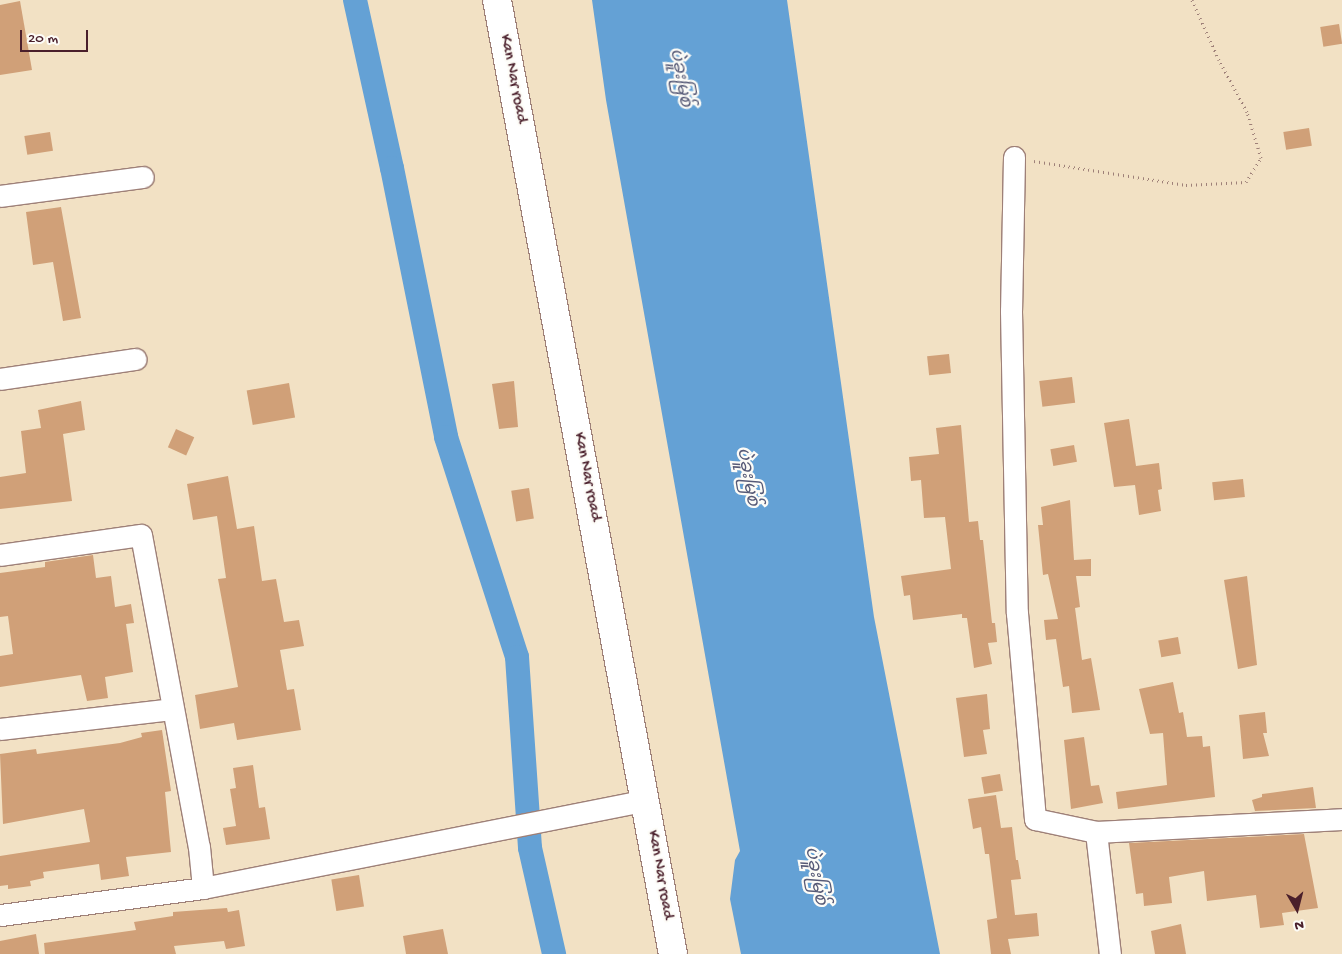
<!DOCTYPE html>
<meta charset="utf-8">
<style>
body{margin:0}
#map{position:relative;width:1342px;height:954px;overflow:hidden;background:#f2e1c4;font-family:"Gochi Hand","Noto Sans Myanmar",sans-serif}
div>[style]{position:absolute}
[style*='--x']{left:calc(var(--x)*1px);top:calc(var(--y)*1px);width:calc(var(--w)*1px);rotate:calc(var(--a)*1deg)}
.water>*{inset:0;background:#64a1d5}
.canal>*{height:24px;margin:-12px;padding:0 12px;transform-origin:12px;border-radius:12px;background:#64a1d5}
.building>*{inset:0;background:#d0a078;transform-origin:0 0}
.path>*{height:3px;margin-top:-1.5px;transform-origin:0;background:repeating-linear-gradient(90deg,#9e8078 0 1px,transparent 0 5px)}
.roads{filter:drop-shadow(1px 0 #9e8078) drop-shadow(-1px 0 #9e8078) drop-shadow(0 1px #9e8078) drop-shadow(0 -1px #9e8078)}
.street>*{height:21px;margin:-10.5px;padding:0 10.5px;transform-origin:10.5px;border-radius:10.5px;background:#fff}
.secondary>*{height:28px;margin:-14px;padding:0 14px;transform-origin:14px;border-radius:14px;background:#fff}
span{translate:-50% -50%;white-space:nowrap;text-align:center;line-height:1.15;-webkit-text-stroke:4.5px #fdfcf7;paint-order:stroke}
.street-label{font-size:16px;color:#4a1f2b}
.water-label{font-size:18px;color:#565a77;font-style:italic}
.north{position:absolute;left:1272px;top:884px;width:50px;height:50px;-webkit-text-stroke:4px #fdfcf7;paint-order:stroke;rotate:172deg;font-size:14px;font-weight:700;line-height:20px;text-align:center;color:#4a1f2b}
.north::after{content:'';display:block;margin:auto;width:18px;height:22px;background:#4a1f2b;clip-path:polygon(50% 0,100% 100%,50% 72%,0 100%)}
.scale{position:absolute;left:20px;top:30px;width:68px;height:22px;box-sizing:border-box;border:2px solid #4a1f2b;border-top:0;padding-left:6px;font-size:15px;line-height:18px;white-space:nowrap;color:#4a1f2b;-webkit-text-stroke:4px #fdfcf7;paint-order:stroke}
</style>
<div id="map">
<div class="water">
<div style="clip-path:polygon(592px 0,787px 0,874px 617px,940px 954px,741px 954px,730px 899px,735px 860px,740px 851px,606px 100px)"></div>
</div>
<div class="canal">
<div style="--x:355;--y:0;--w:172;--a:77.6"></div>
<div style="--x:392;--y:168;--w:274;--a:78.6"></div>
<div style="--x:446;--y:437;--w:231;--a:72.1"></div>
<div style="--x:517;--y:657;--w:191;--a:86.1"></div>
<div style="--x:530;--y:848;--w:109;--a:77.2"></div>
</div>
<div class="building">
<div style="clip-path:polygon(20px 1px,32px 70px,0 75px,0 5px)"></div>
<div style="left:1339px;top:24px;width:20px;height:19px;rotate:81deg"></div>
<div style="left:1309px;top:128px;width:18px;height:26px;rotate:81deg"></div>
<div style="left:50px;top:132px;width:19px;height:26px;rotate:81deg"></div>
<div style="clip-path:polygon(61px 207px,81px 318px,63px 321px,53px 262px,33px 265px,26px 212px)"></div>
<div style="left:949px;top:354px;width:19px;height:22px;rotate:84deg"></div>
<div style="left:1072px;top:377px;width:26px;height:33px;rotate:83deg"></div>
<div style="clip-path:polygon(514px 381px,518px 427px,499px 429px,492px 384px)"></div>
<div style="left:289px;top:383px;width:35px;height:43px;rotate:80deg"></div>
<div style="clip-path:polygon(81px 401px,85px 430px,63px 434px,72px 501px,0 509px,0 477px,26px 473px,21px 431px,41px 428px,38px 410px)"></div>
<div style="clip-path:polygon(1129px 419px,1136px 466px,1159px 463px,1162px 489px,1158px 490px,1161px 511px,1139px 515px,1135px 485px,1114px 487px,1104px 423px)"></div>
<div style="clip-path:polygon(961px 425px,969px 522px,978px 521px,980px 540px,983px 540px,992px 623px,995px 623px,997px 642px,988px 643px,992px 664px,974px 668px,967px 618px,962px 618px,962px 614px,913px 620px,910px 595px,904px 596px,901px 576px,951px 569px,945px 517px,924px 518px,921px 480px,911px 481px,909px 457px,939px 454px,936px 428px)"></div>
<div style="left:176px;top:429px;width:20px;height:20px;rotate:24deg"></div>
<div style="left:1074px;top:445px;width:17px;height:24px;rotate:80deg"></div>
<div style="clip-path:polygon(228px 476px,237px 529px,254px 526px,262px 581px,276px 579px,284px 622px,299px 620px,304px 646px,280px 650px,287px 690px,294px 689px,301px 730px,237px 740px,234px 723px,200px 729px,195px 695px,238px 687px,218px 579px,226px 578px,217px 516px,193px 520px,187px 484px)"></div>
<div style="left:1243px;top:479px;width:18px;height:31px;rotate:84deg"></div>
<div style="left:529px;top:488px;width:31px;height:18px;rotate:81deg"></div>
<div style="clip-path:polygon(1070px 500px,1074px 560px,1091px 559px,1091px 576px,1076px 576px,1080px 607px,1075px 608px,1082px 660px,1091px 658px,1100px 710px,1072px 713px,1069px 686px,1063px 687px,1056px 639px,1046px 640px,1044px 620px,1058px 619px,1048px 574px,1043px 575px,1038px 525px,1043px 525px,1041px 507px)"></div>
<div style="clip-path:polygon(93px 555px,96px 578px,111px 576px,115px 607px,131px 604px,134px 623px,126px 624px,133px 672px,105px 677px,108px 698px,87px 701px,81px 675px,0 687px,0 656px,13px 654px,8px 616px,0 617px,0 573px,45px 567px,45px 562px)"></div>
<div style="clip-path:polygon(1247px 576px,1257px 665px,1238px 669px,1224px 580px)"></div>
<div style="left:1178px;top:637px;width:17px;height:20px;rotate:80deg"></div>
<div style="clip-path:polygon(1173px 682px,1179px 713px,1183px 712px,1187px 737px,1202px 736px,1203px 747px,1210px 746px,1215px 797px,1118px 809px,1116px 792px,1167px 785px,1163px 733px,1150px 734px,1139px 689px)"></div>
<div style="clip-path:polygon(987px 694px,990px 729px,983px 730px,987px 754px,964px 757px,956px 698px)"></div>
<div style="clip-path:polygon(1265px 712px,1267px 733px,1263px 733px,1269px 756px,1243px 759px,1239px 715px)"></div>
<div style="clip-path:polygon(162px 730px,171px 791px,165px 792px,171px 852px,126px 857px,129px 876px,101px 880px,99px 864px,43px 872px,44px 878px,30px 881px,31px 886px,8px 889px,8px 885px,0 886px,0 856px,90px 842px,84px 809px,3px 824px,0 754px,36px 749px,37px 754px,120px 743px,142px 737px,141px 733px)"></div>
<div style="clip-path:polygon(1084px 737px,1091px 786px,1099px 785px,1103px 803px,1071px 809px,1064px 740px)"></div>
<div style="clip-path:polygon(253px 765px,259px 808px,265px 807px,270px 839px,226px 845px,223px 828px,236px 826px,230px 789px,236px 788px,233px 768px)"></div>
<div style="left:1000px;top:774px;width:17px;height:19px;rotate:80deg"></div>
<div style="clip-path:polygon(1313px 787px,1316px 808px,1255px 811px,1252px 800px,1262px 797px,1262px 794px)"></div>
<div style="clip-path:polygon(996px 795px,1001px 828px,1012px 827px,1016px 860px,1018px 860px,1021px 879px,1011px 880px,1015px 915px,1037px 913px,1039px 936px,1008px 939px,1011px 954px,991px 954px,987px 920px,997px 918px,989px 854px,985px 854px,981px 827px,973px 829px,968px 799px)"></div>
<div style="clip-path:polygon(1304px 834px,1318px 908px,1282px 913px,1284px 925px,1260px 928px,1256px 895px,1207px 901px,1204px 871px,1169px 877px,1172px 903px,1144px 906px,1143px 893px,1136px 894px,1129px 843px)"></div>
<div style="left:359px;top:875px;width:32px;height:28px;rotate:81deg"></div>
<div style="clip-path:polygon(227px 908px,228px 912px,239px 910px,245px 946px,226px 949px,224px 941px,174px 946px,176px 954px,45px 954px,44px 943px,136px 930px,134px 922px,173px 916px,173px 912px)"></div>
<div style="clip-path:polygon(1181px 924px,1186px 954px,1155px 954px,1151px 931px)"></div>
<div style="clip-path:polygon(443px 929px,448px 954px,406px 954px,403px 936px)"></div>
<div style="clip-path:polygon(36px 934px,39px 954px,0 954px,0 941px)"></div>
</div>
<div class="path">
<div style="--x:1034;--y:161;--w:154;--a:9"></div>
<div style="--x:1186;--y:185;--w:60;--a:-2.9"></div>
<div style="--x:1246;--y:182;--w:28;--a:-58"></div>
<div style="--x:1261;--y:158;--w:48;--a:-106.9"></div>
<div style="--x:1247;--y:112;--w:59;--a:-118.3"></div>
<div style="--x:1219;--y:60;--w:66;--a:-114.2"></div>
</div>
<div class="roads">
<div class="street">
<div style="--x:1014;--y:157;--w:154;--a:91.1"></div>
<div style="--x:1011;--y:311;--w:302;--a:88.9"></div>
<div style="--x:1017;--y:613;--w:207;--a:85"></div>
<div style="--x:1035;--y:819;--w:62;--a:12"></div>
<div style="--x:1096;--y:832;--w:246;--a:-3"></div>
<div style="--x:0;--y:196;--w:144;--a:-7.6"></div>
<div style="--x:0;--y:379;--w:137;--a:-8.4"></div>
<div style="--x:0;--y:555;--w:142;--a:-8.1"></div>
<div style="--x:141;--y:535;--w:317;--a:79.5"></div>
<div style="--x:199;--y:847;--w:41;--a:84.4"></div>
<div style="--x:203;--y:888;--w:205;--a:172.4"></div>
<div style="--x:0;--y:729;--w:173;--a:-6.6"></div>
<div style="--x:1096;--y:832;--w:123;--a:83.5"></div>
<div style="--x:203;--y:888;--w:452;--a:-11.2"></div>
</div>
<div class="secondary">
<div style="--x:497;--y:0;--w:970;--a:79.55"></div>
</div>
</div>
<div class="street-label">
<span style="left:512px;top:79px;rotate:79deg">Kan Nar road</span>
<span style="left:586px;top:477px;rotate:79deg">Kan Nar road</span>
<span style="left:659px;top:875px;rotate:80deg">Kan Nar road</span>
</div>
<div class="water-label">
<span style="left:679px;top:78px;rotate:80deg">ပဲခူးမြစ်</span>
<span style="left:746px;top:477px;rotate:80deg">ပဲခူးမြစ်</span>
<span style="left:814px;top:876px;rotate:80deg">ပဲခူးမြစ်</span>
</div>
<div class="north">N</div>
<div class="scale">20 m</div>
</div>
